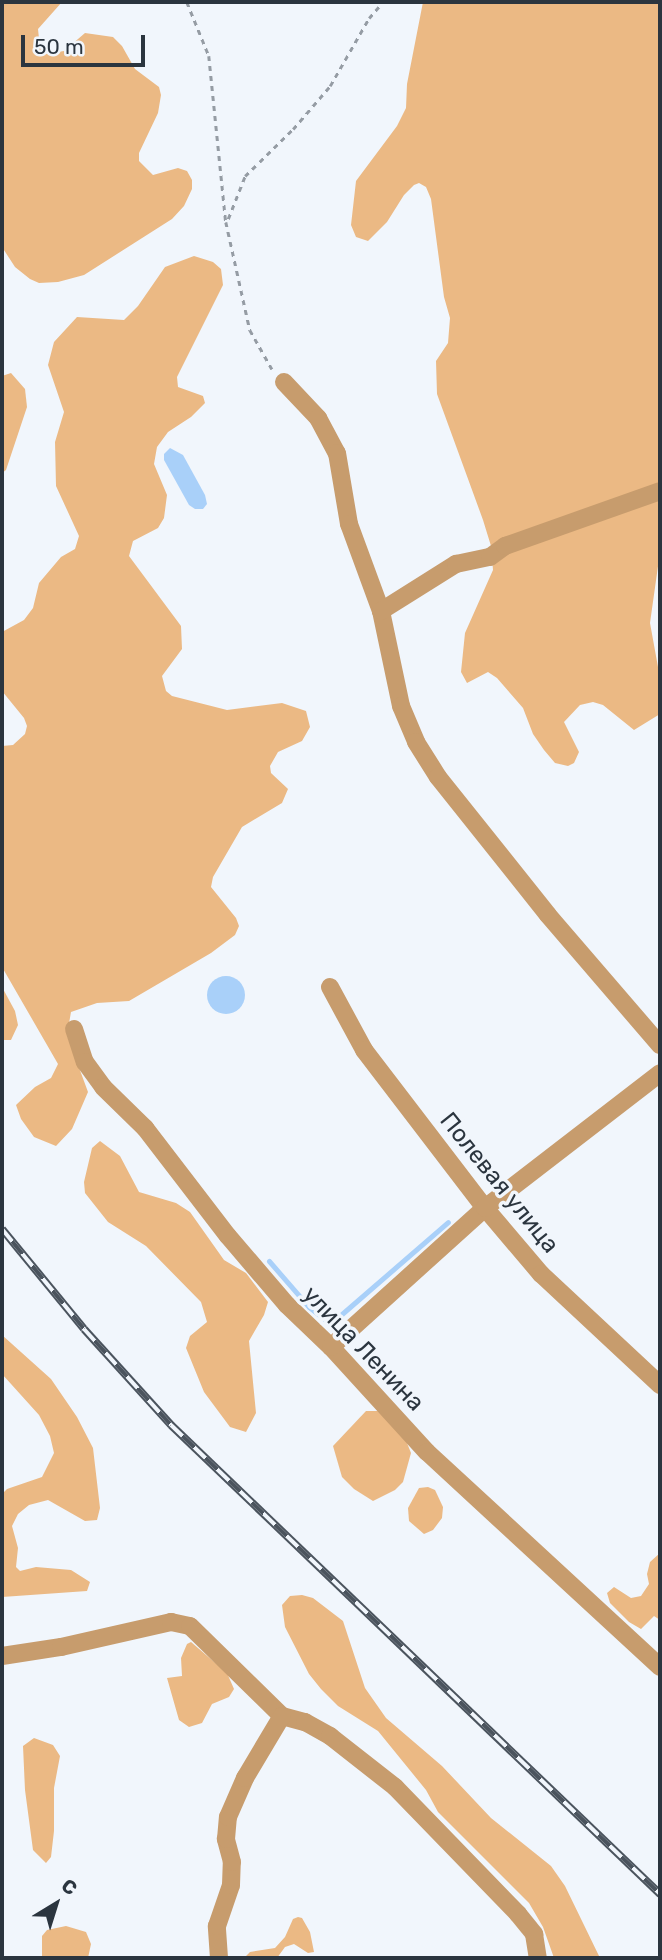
<!DOCTYPE html>
<meta charset="utf-8">
<style>
body{margin:0}
#map{position:relative;width:662px;height:1960px;overflow:hidden;background:#f1f6fc;font-family:Rubik,sans-serif}
div>[style]{position:absolute}
[style*='--x']{left:calc(var(--x)*1px);top:calc(var(--y)*1px);width:calc(var(--w)*1px);rotate:calc(var(--a)*1deg)}
.green>*{inset:0;background:#ebb984}
.water>*{inset:0;background:#a9d0f9}
.round{border-radius:50%}
.stream>*{height:5px;margin:-2.5px;padding:0 2.5px;transform-origin:2.5px;border-radius:2.5px;background:#a9d0f9}
.path>*{height:2.5px;margin-top:-1.25px;transform-origin:0;background:repeating-linear-gradient(90deg,#959ca4 0 5px,transparent 0 10px)}
.minor>*{height:18px;margin:-9px;padding:0 9px;transform-origin:9px;border-radius:9px;background:#c79c6d}
.rail>*{height:8px;margin-top:-4px;transform-origin:0;background:repeating-linear-gradient(90deg,#f1f6fc 0 16px,#4b545e 0 32px);box-sizing:border-box;border-block:2px solid #4b545e}
span{translate:-50% -50%;white-space:nowrap;text-align:center;line-height:1.15;-webkit-text-stroke:7px #f1f6fc;paint-order:stroke}
.street-label{font-size:24px;color:#2b353f}
.frame{position:absolute;inset:0;border:4px solid #2b353f;pointer-events:none}
.north{position:absolute;left:21px;top:1869px;width:70px;height:70px;-webkit-text-stroke:5px #f1f6fc;paint-order:stroke;rotate:38deg;font-size:19px;font-weight:700;line-height:28px;text-align:center;color:#2b353f}
.north::after{content:'';display:block;margin:auto;width:24px;height:32px;background:#2b353f;clip-path:polygon(50% 0,100% 100%,50% 72%,0 100%)}
.scale{position:absolute;left:21px;top:35px;width:124px;height:32px;box-sizing:border-box;border:4px solid #2b353f;border-top:0;padding-left:9px;font-size:21px;line-height:24px;white-space:nowrap;color:#2b353f;-webkit-text-stroke:5px #f1f6fc;paint-order:stroke}
</style>
<div id="map">
<div class="green">
<div style="clip-path:polygon(2px 2px,62px 2px,38px 29px,40px 48px,45px 54px,64px 51px,85px 33px,113px 37px,122px 46px,135px 69px,159px 87px,161px 95px,158px 113px,139px 153px,139px 161px,153px 175px,178px 168px,187px 171px,192px 180px,192px 189px,184px 206px,172px 219px,84px 275px,58px 282px,39px 283px,30px 279px,15px 267px,2px 247px)"></div>
<div style="clip-path:polygon(423px 2px,660px 2px,660px 552px,650px 623px,660px 678px,660px 714px,634px 730px,603px 705px,593px 702px,580px 705px,564px 722px,579px 752px,574px 763px,568px 766px,555px 763px,544px 750px,533px 734px,523px 708px,497px 678px,488px 672px,467px 683px,461px 672px,465px 633px,493px 570px,491px 546px,483px 520px,437px 394px,436px 361px,448px 343px,450px 318px,444px 297px,431px 199px,426px 187px,419px 183px,414px 185px,404px 195px,387px 222px,368px 241px,356px 237px,351px 225px,356px 181px,397px 126px,406px 108px,407px 84px)"></div>
<div style="clip-path:polygon(194px 256px,213px 262px,221px 269px,223px 285px,177px 377px,178px 387px,203px 396px,205px 403px,191px 417px,168px 432px,157px 447px,154px 464px,167px 495px,164px 518px,158px 528px,133px 541px,129px 556px,181px 626px,182px 649px,162px 676px,166px 691px,172px 696px,227px 710px,282px 703px,306px 711px,310px 727px,302px 741px,278px 752px,270px 766px,271px 773px,288px 789px,282px 803px,242px 827px,213px 877px,211px 887px,236px 918px,239px 926px,235px 935px,211px 953px,129px 1001px,97px 1003px,71px 1012px,67px 1035px,88px 1092px,72px 1129px,56px 1146px,34px 1137px,21px 1119px,16px 1105px,35px 1087px,51px 1078px,58px 1064px,2px 967px,2px 746px,13px 745px,25px 734px,27px 726px,24px 718px,2px 691px,2px 632px,24px 620px,33px 608px,39px 583px,61px 557px,75px 549px,79px 536px,56px 486px,55px 442px,64px 412px,48px 365px,54px 342px,77px 317px,124px 320px,138px 306px,165px 267px)"></div>
<div style="clip-path:polygon(11px 373px,25px 389px,27px 407px,6px 470px,2px 473px,2px 376px)"></div>
<div style="clip-path:polygon(2px 987px,15px 1011px,18px 1025px,11px 1040px,2px 1040px)"></div>
<div style="clip-path:polygon(100px 1141px,120px 1156px,139px 1192px,176px 1203px,190px 1212px,224px 1260px,246px 1273px,268px 1302px,264px 1315px,249px 1341px,256px 1413px,246px 1432px,230px 1427px,204px 1392px,186px 1348px,190px 1336px,207px 1322px,201px 1302px,146px 1246px,108px 1222px,85px 1193px,84px 1182px,92px 1148px)"></div>
<div style="clip-path:polygon(2px 1335px,51px 1379px,77px 1417px,93px 1448px,100px 1508px,97px 1520px,85px 1521px,48px 1500px,29px 1505px,18px 1514px,12px 1526px,18px 1548px,16px 1567px,20px 1571px,36px 1567px,71px 1570px,90px 1582px,87px 1591px,2px 1597px,2px 1494px,7px 1489px,42px 1477px,54px 1453px,50px 1436px,39px 1415px,2px 1374px)"></div>
<div style="clip-path:polygon(366px 1411px,378px 1411px,393px 1423px,405px 1438px,411px 1453px,403px 1482px,395px 1490px,373px 1501px,354px 1489px,342px 1477px,333px 1446px)"></div>
<div style="clip-path:polygon(428px 1487px,435px 1490px,443px 1507px,442px 1518px,433px 1530px,424px 1534px,409px 1521px,408px 1508px,419px 1488px)"></div>
<div style="clip-path:polygon(660px 1553px,660px 1620px,654px 1616px,641px 1629px,629px 1622px,610px 1603px,607px 1593px,614px 1587px,631px 1598px,641px 1596px,649px 1584px,647px 1574px,650px 1562px)"></div>
<div style="clip-path:polygon(302px 1595px,313px 1598px,343px 1621px,365px 1688px,386px 1718px,442px 1766px,491px 1818px,551px 1866px,565px 1886px,600px 1958px,554px 1958px,543px 1927px,529px 1903px,438px 1812px,426px 1790px,378px 1731px,338px 1706px,321px 1689px,309px 1674px,285px 1627px,282px 1605px,290px 1596px)"></div>
<div style="clip-path:polygon(191px 1642px,227px 1673px,234px 1689px,229px 1697px,212px 1704px,202px 1723px,189px 1727px,179px 1720px,167px 1678px,182px 1676px,181px 1658px,187px 1644px)"></div>
<div style="clip-path:polygon(34px 1738px,53px 1745px,60px 1756px,54px 1788px,54px 1831px,51px 1857px,46px 1863px,33px 1850px,25px 1790px,23px 1746px)"></div>
<div style="clip-path:polygon(298px 1917px,302px 1918px,310px 1932px,314px 1952px,308px 1953px,294px 1944px,285px 1947px,277px 1958px,244px 1958px,250px 1952px,275px 1948px,285px 1937px,293px 1919px)"></div>
<div style="clip-path:polygon(66px 1926px,86px 1932px,91px 1944px,88px 1958px,42px 1958px,42px 1936px,47px 1930px)"></div>
</div>
<div class="water">
<div style="clip-path:polygon(170px 448px,183px 455px,205px 495px,207px 504px,203px 509px,195px 509px,189px 505px,164px 460px,164px 454px)"></div>
<div class="round" style="left:207px;top:976px;width:38px;height:38px"></div>
</div>
<div class="stream">
<div style="--x:269;--y:1261;--w:61;--a:49"></div>
<div style="--x:309;--y:1307;--w:24;--a:38"></div>
<div style="--x:328;--y:1322;--w:9;--a:-21"></div>
<div style="--x:336;--y:1319;--w:148;--a:-40.9"></div>
</div>
<div class="path">
<div style="--x:187;--y:2;--w:58;--a:67.8"></div>
<div style="--x:209;--y:56;--w:167;--a:84.2"></div>
<div style="--x:226;--y:222;--w:111;--a:77.5"></div>
<div style="--x:250;--y:330;--w:45;--a:60.6"></div>
<div style="--x:228;--y:219;--w:46;--a:-68.4"></div>
<div style="--x:245;--y:176;--w:67;--a:-44.4"></div>
<div style="--x:293;--y:129;--w:57;--a:-49.3"></div>
<div style="--x:330;--y:86;--w:78;--a:-60.2"></div>
<div style="--x:369;--y:18;--w:21;--a:-49"></div>
</div>
<div class="minor">
<div style="--x:284;--y:382;--w:50;--a:46.6"></div>
<div style="--x:318;--y:418;--w:40;--a:62"></div>
<div style="--x:337;--y:453;--w:72;--a:80.4"></div>
<div style="--x:349;--y:524;--w:93;--a:69.8"></div>
<div style="--x:381;--y:611;--w:97;--a:78.1"></div>
<div style="--x:401;--y:706;--w:39;--a:67"></div>
<div style="--x:416;--y:742;--w:41;--a:57.8"></div>
<div style="--x:438;--y:777;--w:176;--a:51.4"></div>
<div style="--x:548;--y:915;--w:172;--a:49.3"></div>
<div style="--x:381;--y:611;--w:89;--a:-32.1"></div>
<div style="--x:456;--y:564;--w:35;--a:-12"></div>
<div style="--x:490;--y:557;--w:19;--a:-36"></div>
<div style="--x:505;--y:546;--w:164;--a:-19.5"></div>
<div style="--x:330;--y:987;--w:72;--a:61.6"></div>
<div style="--x:364;--y:1050;--w:199;--a:52.6"></div>
<div style="--x:485;--y:1208;--w:87;--a:49.7"></div>
<div style="--x:541;--y:1274;--w:163;--a:43"></div>
<div style="--x:74;--y:1029;--w:35;--a:72"></div>
<div style="--x:85;--y:1062;--w:31;--a:54"></div>
<div style="--x:103;--y:1087;--w:59;--a:44.3"></div>
<div style="--x:145;--y:1128;--w:136;--a:52.5"></div>
<div style="--x:228;--y:1236;--w:91;--a:49.5"></div>
<div style="--x:287;--y:1305;--w:61;--a:43.7"></div>
<div style="--x:331;--y:1347;--w:142;--a:47.6"></div>
<div style="--x:427;--y:1452;--w:317;--a:42.7"></div>
<div style="--x:331;--y:1347;--w:207;--a:-42.1"></div>
<div style="--x:485;--y:1208;--w:221;--a:-37.6"></div>
<div style="--x:2;--y:1656;--w:60;--a:-8.7"></div>
<div style="--x:61;--y:1647;--w:113;--a:-12.8"></div>
<div style="--x:171;--y:1622;--w:19;--a:12"></div>
<div style="--x:190;--y:1626;--w:129;--a:44.4"></div>
<div style="--x:282;--y:1716;--w:24;--a:15"></div>
<div style="--x:305;--y:1722;--w:29;--a:29"></div>
<div style="--x:330;--y:1736;--w:83;--a:38.1"></div>
<div style="--x:395;--y:1787;--w:177;--a:45.9"></div>
<div style="--x:518;--y:1914;--w:26;--a:51"></div>
<div style="--x:534;--y:1934;--w:24;--a:81"></div>
<div style="--x:219;--y:1958;--w:32;--a:-94"></div>
<div style="--x:217;--y:1926;--w:43;--a:-71.1"></div>
<div style="--x:231;--y:1885;--w:23;--a:-88"></div>
<div style="--x:232;--y:1862;--w:24;--a:-105"></div>
<div style="--x:226;--y:1839;--w:22;--a:-85"></div>
<div style="--x:228;--y:1817;--w:43;--a:-66.4"></div>
<div style="--x:245;--y:1778;--w:72;--a:-59.2"></div>
</div>
<div class="rail">
<div style="--x:2;--y:1229;--w:129;--a:50.6"></div>
<div style="--x:84;--y:1329;--w:130;--a:47.8"></div>
<div style="--x:171;--y:1425;--w:678;--a:43.8"></div>
</div>
<div class="street-label">
<span style="left:499px;top:1183px;rotate:51deg">Полевая улица</span>
<span style="left:363px;top:1349px;rotate:46deg">улица Ленина</span>
</div>
<div class="frame"></div>
<div class="north">С</div>
<div class="scale">50 m</div>
</div>
